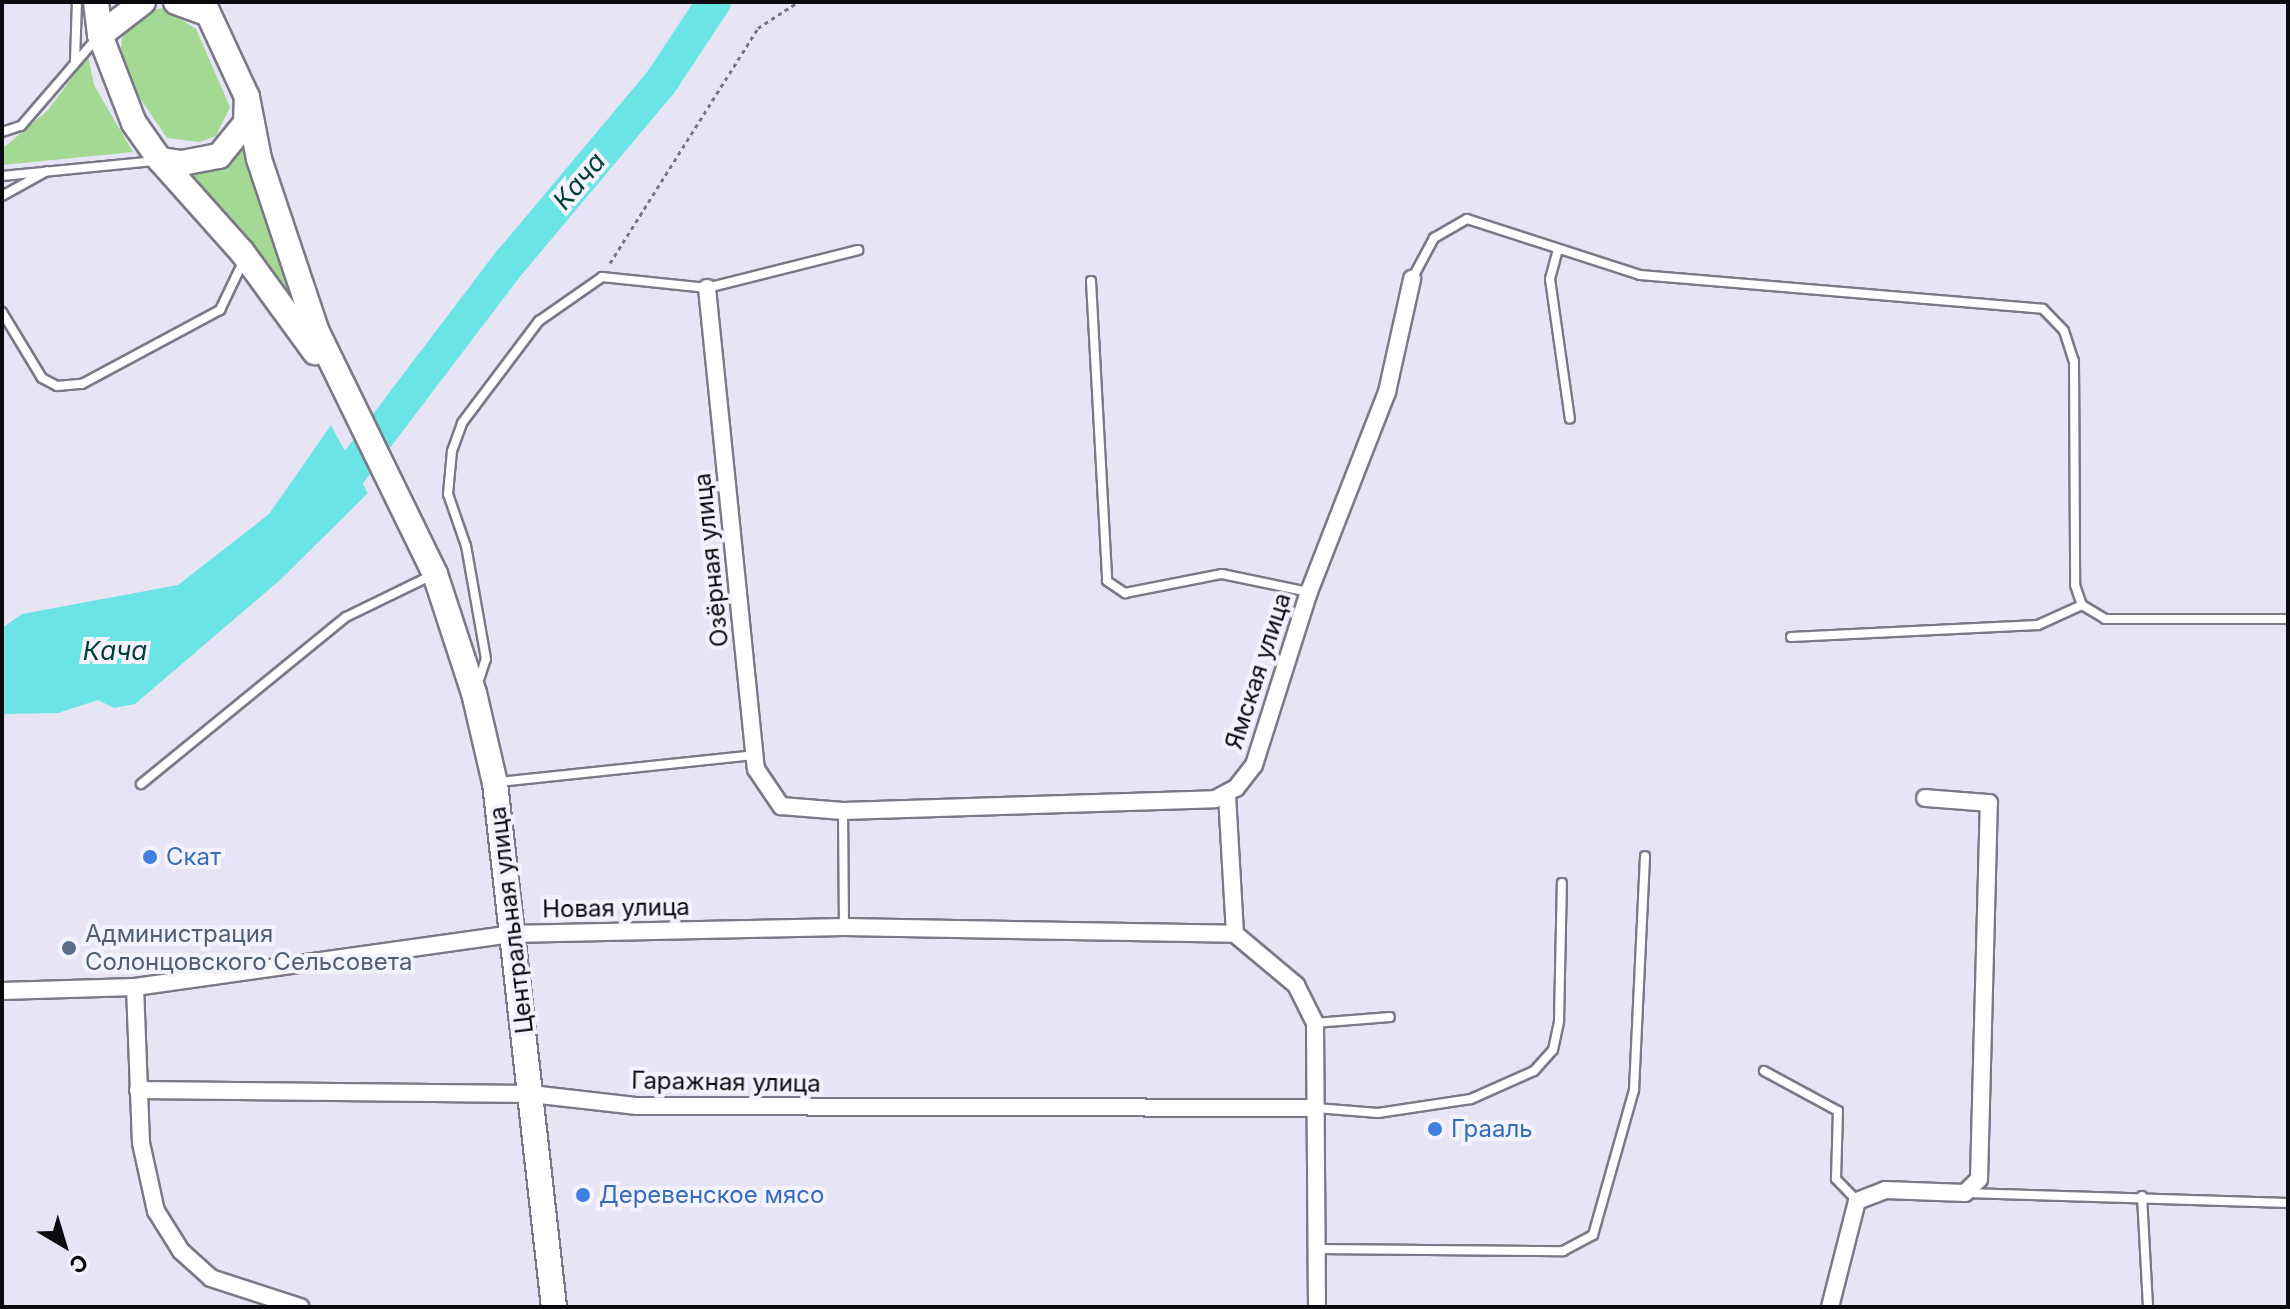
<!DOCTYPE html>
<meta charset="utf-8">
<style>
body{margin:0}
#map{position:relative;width:2290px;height:1309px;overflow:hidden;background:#e7e5f5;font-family:Inter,sans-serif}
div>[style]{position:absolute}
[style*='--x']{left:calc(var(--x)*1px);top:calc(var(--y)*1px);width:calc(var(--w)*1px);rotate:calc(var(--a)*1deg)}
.green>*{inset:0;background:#a4d994}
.water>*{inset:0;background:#6ae4e5}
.pier>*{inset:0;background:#e7e5f5}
.river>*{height:34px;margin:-17px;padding:0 17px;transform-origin:17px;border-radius:17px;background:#6ae4e5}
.path>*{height:3px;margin-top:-1.5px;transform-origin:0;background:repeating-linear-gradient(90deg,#787781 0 4px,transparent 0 8px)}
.roads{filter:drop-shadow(2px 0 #7b7987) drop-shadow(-2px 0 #7b7987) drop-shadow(0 2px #7b7987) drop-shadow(0 -2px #7b7987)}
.lane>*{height:8px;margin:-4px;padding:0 4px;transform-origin:4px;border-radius:4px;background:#fff}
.street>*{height:16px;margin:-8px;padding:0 8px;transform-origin:8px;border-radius:8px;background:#fff}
.secondary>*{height:24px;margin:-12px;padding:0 12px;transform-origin:12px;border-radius:12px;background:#fff}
.dots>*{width:22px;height:22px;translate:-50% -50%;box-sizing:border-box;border:4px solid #f4f3fd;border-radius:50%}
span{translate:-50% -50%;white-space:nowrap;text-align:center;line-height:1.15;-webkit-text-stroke:8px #f4f3fd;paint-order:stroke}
.street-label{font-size:24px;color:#0b0a0f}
.shop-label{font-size:24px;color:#366cbe}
.left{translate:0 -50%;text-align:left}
.service-label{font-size:24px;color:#4e5e75}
.water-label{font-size:26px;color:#003d3d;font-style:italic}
.frame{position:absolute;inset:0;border:4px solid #0b0a0f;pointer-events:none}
.north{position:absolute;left:24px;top:1205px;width:80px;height:80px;-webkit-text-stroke:6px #f4f3fd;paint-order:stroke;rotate:142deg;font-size:22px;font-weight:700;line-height:32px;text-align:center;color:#0b0a0f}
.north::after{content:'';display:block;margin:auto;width:28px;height:36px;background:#0b0a0f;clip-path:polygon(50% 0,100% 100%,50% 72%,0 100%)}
</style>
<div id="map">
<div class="green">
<div style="clip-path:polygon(163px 8px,196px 29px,230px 107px,216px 136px,200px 142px,167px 138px,119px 67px,123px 29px,142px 12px)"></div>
<div style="clip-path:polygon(88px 56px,94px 85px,133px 152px,2px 165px,2px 149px,48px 110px)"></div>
<div style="clip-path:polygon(246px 144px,292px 292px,289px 293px,245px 233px,185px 174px,221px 165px)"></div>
</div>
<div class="water">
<div style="clip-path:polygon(331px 425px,368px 493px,280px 580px,135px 704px,114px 708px,98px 700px,58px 713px,2px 714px,2px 628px,22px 614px,178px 585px,269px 514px)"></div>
</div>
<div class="pier">
<div style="clip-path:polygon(330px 422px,371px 491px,370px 497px,331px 425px)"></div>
</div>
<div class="river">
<div style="--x:326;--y:504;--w:304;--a:-52.8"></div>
<div style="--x:510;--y:262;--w:235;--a:-50"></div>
<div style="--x:661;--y:82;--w:96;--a:-56.5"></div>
</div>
<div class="path">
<div style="--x:610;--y:263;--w:278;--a:-57.8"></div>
<div style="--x:758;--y:28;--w:48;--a:-33"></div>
</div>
<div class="roads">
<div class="lane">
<div style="--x:75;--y:61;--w:59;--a:-88.1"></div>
<div style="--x:2;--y:132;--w:20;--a:-18"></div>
<div style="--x:21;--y:126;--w:115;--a:-49.2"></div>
<div style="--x:2;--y:176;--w:155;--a:-5.6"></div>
<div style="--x:2;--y:196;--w:51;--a:-29.1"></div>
<div style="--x:1557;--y:253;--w:27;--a:105"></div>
<div style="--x:1550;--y:279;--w:141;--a:81.9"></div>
<div style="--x:1412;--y:279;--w:47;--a:-61.8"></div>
<div style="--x:1434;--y:238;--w:38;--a:-30"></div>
<div style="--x:1467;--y:219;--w:182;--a:17.9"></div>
<div style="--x:1640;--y:275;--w:404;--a:4.8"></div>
<div style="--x:2043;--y:309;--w:30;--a:46"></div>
<div style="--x:2064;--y:331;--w:32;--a:72"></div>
<div style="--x:2074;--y:361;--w:224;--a:89.7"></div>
<div style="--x:2075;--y:585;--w:21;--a:71"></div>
<div style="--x:2082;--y:605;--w:27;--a:31"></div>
<div style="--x:2105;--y:619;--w:183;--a:0"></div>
<div style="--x:1091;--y:281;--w:300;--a:86.9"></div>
<div style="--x:1107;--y:581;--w:22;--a:34"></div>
<div style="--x:1125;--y:593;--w:99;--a:-11.1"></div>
<div style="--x:1222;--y:574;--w:89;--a:11.7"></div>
<div style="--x:2;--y:312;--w:77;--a:58.8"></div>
<div style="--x:42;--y:378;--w:17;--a:28"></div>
<div style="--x:57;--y:386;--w:25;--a:-5"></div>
<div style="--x:82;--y:384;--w:157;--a:-28.2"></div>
<div style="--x:220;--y:310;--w:51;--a:-64.4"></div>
<div style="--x:1791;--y:637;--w:247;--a:-2.8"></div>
<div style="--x:2038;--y:625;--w:48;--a:-24.4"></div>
<div style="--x:478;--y:683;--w:25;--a:-72"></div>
<div style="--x:486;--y:659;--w:115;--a:-100"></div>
<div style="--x:466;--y:546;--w:55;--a:-109.1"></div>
<div style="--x:448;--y:494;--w:43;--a:-84.7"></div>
<div style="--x:452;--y:451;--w:30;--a:-70"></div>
<div style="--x:462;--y:423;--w:128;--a:-53"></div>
<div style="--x:539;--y:321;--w:77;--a:-34.9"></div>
<div style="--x:602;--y:277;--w:106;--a:6"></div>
<div style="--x:707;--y:288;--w:156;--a:-14.1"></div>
<div style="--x:498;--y:782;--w:258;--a:-6"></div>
<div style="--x:141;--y:784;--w:264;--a:-39.2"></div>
<div style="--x:346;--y:617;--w:98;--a:-26"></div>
<div style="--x:843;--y:812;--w:115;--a:89.5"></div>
<div style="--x:1315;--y:1023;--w:75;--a:-4.6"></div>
<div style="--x:1764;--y:1071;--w:84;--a:28.4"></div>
<div style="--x:1838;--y:1111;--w:68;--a:91.7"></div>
<div style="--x:1836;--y:1179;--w:30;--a:46"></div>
<div style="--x:1316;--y:1108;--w:62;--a:4.6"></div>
<div style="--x:1378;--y:1113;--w:94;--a:-8.6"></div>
<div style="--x:1471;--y:1099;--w:69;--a:-24"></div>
<div style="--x:1534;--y:1071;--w:28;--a:-48"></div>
<div style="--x:1553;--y:1050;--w:30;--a:-78"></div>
<div style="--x:1559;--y:1021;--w:138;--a:-88.8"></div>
<div style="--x:1966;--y:1193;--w:322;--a:1.8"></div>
<div style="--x:2142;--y:1196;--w:111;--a:86.9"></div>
<div style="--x:1318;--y:1249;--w:245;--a:0.5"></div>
<div style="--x:1563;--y:1251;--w:34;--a:-28"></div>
<div style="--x:1593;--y:1235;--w:151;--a:-74.2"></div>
<div style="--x:1634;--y:1090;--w:234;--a:-87.3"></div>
</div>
<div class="street">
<div style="--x:707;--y:288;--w:483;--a:84.2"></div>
<div style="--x:756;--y:769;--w:45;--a:56"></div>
<div style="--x:781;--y:806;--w:62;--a:4.6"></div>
<div style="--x:843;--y:811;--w:372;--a:-1.8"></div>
<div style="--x:1215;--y:799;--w:24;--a:-28"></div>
<div style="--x:1236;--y:788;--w:29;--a:-52"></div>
<div style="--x:1254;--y:765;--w:182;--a:-72.4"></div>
<div style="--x:1309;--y:592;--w:215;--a:-68.7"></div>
<div style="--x:1387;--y:392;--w:116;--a:-77.5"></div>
<div style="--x:1227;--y:795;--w:139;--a:86.7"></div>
<div style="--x:1235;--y:934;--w:80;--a:39.9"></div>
<div style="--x:1296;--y:985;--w:42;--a:63.4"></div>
<div style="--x:1315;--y:1023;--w:284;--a:89.6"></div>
<div style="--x:135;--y:987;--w:156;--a:87.8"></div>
<div style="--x:141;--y:1143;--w:70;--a:77.6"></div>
<div style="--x:156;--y:1211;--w:47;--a:58"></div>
<div style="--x:181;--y:1251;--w:40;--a:42"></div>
<div style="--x:211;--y:1278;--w:94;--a:18"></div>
<div style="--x:2;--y:991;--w:133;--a:-1.7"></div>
<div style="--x:135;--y:987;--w:379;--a:-8"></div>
<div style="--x:510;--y:934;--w:334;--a:-1.2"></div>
<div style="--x:844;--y:927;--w:391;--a:1"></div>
<div style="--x:138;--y:1090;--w:393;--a:0.6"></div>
<div style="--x:531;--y:1094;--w:107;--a:6.5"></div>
<div style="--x:637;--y:1106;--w:677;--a:0.17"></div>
<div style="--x:1830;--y:1307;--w:109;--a:-75.7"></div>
<div style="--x:1857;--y:1201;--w:30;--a:-21"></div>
<div style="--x:1885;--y:1190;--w:80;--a:2.1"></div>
<div style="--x:1965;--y:1193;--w:20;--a:-45"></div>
<div style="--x:1979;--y:1179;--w:376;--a:-88.5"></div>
<div style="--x:1989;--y:803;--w:64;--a:-175.5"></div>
</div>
<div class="secondary">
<div style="--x:96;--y:2;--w:33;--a:83"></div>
<div style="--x:143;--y:2;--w:54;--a:142.5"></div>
<div style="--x:100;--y:35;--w:94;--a:68.9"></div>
<div style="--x:134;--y:123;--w:45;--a:54.9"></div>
<div style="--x:160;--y:160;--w:22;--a:8"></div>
<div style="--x:182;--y:163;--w:38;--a:-11"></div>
<div style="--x:219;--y:156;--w:43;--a:-50.7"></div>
<div style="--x:246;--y:123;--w:26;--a:-88"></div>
<div style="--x:247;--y:97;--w:105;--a:-114.9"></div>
<div style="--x:176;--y:2;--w:33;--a:20"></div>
<div style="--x:247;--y:97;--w:63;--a:79"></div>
<div style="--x:259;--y:159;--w:182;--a:71.5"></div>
<div style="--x:317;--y:332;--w:269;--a:64"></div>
<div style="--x:435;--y:574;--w:125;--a:71.9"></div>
<div style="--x:474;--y:693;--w:92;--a:76.9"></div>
<div style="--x:495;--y:783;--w:527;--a:83.58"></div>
<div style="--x:160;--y:160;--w:123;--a:48.3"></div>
<div style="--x:242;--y:252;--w:124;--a:53.9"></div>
</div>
</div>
<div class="dots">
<div style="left:150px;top:857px;background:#3f7fe0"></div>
<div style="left:69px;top:948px;background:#5c6f8a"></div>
<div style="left:1435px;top:1129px;background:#3f7fe0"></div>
<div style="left:583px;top:1195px;background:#3f7fe0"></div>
</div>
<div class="street-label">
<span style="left:711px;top:560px;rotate:-96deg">Озёрная улица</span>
<span style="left:1258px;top:671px;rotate:-72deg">Ямская улица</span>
<span style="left:616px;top:908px;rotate:-1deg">Новая улица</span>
<span style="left:511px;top:920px;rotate:-97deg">Центральная улица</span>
<span style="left:726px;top:1082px;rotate:1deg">Гаражная улица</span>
</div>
<div class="shop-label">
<span class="left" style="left:166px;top:857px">Скат</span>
<span class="left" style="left:1451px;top:1129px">Грааль</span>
<span class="left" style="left:599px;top:1195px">Деревенское мясо</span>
</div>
<div class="service-label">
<span class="left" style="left:85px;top:948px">Администрация<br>Солонцовского Сельсовета</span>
</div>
<div class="water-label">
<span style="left:579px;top:181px;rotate:-50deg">Кача</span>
<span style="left:115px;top:651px">Кача</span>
</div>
<div class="frame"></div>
<div class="north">С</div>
</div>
